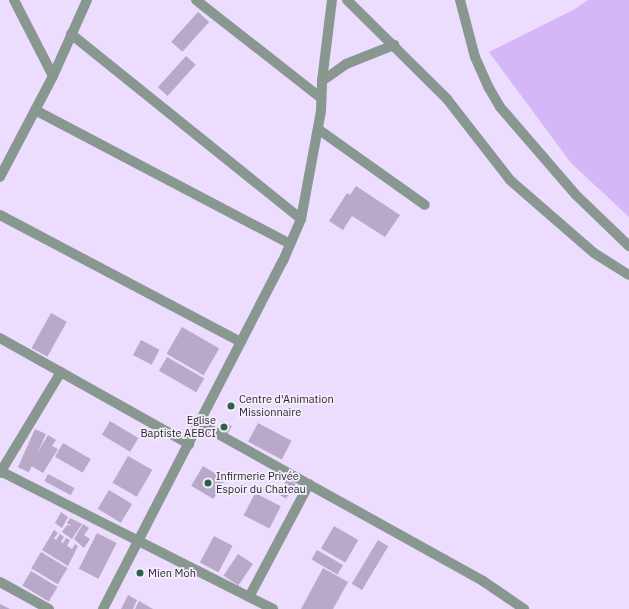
<!DOCTYPE html>
<meta charset="utf-8">
<style>
body{margin:0}
#map{position:relative;width:629px;height:609px;overflow:hidden;background:#ecdcfd;font-family:"IBM Plex Sans",sans-serif}
div>[style]{position:absolute}
[style*='--x']{left:calc(var(--x)*1px);top:calc(var(--y)*1px);width:calc(var(--w)*1px);rotate:calc(var(--a)*1deg)}
.green>*{inset:0;background:#d5b6f6}
.building>*{inset:0;background:#b8a9c9;transform-origin:0 0}
.minor>*{height:10px;margin:-5px;padding:0 5px;transform-origin:5px;border-radius:5px;background:#889890}
.dots>*{width:11px;height:11px;translate:-50% -50%;box-sizing:border-box;border:2px solid #f4eefb;border-radius:50%}
span{translate:-50% -50%;white-space:nowrap;text-align:center;line-height:1.15;-webkit-text-stroke:3.5px #f4eefb;paint-order:stroke}
.poi-label{font-size:11px;color:#2d2734}
.left{translate:0 -50%;text-align:left}
.right{translate:-100% -50%;text-align:right}
</style>
<div id="map">
<div class="green">
<div style="clip-path:polygon(588px 0,629px 0,629px 217px,571px 163px,489px 52px,575px 9px)"></div>
</div>
<div class="building">
<div style="left:198px;top:12px;width:15px;height:40px;rotate:42deg"></div>
<div style="left:186px;top:56px;width:13px;height:42px;rotate:42deg"></div>
<div style="clip-path:polygon(356px 186px,400px 215px,385px 237px,352px 216px,343px 230px,329px 221px,347px 193px,350px 195px)"></div>
<div style="left:51px;top:313px;width:18px;height:40px;rotate:29deg"></div>
<div style="left:182px;top:327px;width:43px;height:31px;rotate:30deg"></div>
<div style="left:141px;top:340px;width:21px;height:17px;rotate:28deg"></div>
<div style="left:167px;top:357px;width:43px;height:16px;rotate:30deg"></div>
<div style="left:110px;top:421px;width:33px;height:16px;rotate:31deg"></div>
<div style="left:222px;top:421px;width:11px;height:9px;rotate:27deg"></div>
<div style="left:258px;top:423px;width:38px;height:21px;rotate:28deg"></div>
<div style="left:35px;top:429px;width:12px;height:42px;rotate:24deg"></div>
<div style="clip-path:polygon(48px 435px,56px 440px,52px 446px,58px 449px,43px 473px,30px 465px)"></div>
<div style="left:63px;top:443px;width:32px;height:16px;rotate:30deg"></div>
<div style="left:128px;top:456px;width:28px;height:31px;rotate:30deg"></div>
<div style="left:203px;top:466px;width:26px;height:23px;rotate:31deg"></div>
<div style="left:48px;top:474px;width:30px;height:8px;rotate:28deg"></div>
<div style="left:287px;top:479px;width:10px;height:8px;rotate:29deg"></div>
<div style="left:282px;top:488px;width:9px;height:7px;rotate:32deg"></div>
<div style="left:109px;top:490px;width:27px;height:22px;rotate:31deg"></div>
<div style="left:255px;top:493px;width:29px;height:25px;rotate:27deg"></div>
<div style="clip-path:polygon(61px 512px,68px 517px,62px 528px,55px 523px)"></div>
<div style="clip-path:polygon(70px 518px,82px 524px,72px 539px,62px 532px,67px 525px,72px 526px,67px 523px)"></div>
<div style="clip-path:polygon(83px 524px,89px 528px,84px 535px,90px 539px,84px 548px,74px 539px)"></div>
<div style="left:334px;top:526px;width:28px;height:26px;rotate:30deg"></div>
<div style="clip-path:polygon(54px 530px,58px 533px,54px 538px,56px 540px,60px 534px,64px 537px,61px 542px,63px 543px,66px 538px,70px 540px,67px 546px,72px 549px,75px 544px,78px 546px,68px 566px,42px 550px)"></div>
<div style="left:97px;top:533px;width:22px;height:40px;rotate:27deg"></div>
<div style="left:214px;top:536px;width:21px;height:30px;rotate:28deg"></div>
<div style="left:378px;top:540px;width:12px;height:51px;rotate:31deg"></div>
<div style="left:317px;top:550px;width:30px;height:11px;rotate:30deg"></div>
<div style="left:41px;top:552px;width:31px;height:19px;rotate:31deg"></div>
<div style="left:238px;top:554px;width:18px;height:26px;rotate:34deg"></div>
<div style="clip-path:polygon(323px 568px,348px 582px,333px 609px,301px 609px)"></div>
<div style="left:31px;top:571px;width:31px;height:17px;rotate:31deg"></div>
<div style="clip-path:polygon(128px 595px,137px 600px,133px 609px,121px 609px)"></div>
<div style="clip-path:polygon(139px 601px,153px 609px,135px 609px)"></div>
<div style="clip-path:polygon(0 604px,10px 609px,0 609px)"></div>
</div>
<div class="minor">
<div style="--x:14;--y:0;--w:85;--a:62.8"></div>
<div style="--x:196;--y:0;--w:159;--a:38.1"></div>
<div style="--x:347;--y:0;--w:141;--a:44.7"></div>
<div style="--x:447;--y:99;--w:103;--a:52.1"></div>
<div style="--x:510;--y:180;--w:111;--a:41"></div>
<div style="--x:594;--y:253;--w:41;--a:32.2"></div>
<div style="--x:460;--y:0;--w:59;--a:75.3"></div>
<div style="--x:475;--y:57;--w:34;--a:66"></div>
<div style="--x:489;--y:88;--w:22;--a:60"></div>
<div style="--x:500;--y:107;--w:116;--a:49.2"></div>
<div style="--x:576;--y:195;--w:74;--a:43.9"></div>
<div style="--x:71;--y:34;--w:295;--a:38.8"></div>
<div style="--x:322;--y:81;--w:82;--a:-83"></div>
<div style="--x:35;--y:110;--w:288;--a:27.7"></div>
<div style="--x:318;--y:129;--w:131;--a:35.4"></div>
<div style="--x:0;--y:177;--w:114;--a:-62.3"></div>
<div style="--x:53;--y:76;--w:83;--a:-65.9"></div>
<div style="--x:0;--y:215;--w:272;--a:27.8"></div>
<div style="--x:0;--y:338;--w:217;--a:29.3"></div>
<div style="--x:200;--y:424;--w:324;--a:29"></div>
<div style="--x:483;--y:581;--w:50;--a:34.3"></div>
<div style="--x:0;--y:471;--w:306;--a:26.8"></div>
<div style="--x:0;--y:473;--w:118;--a:-58.9"></div>
<div style="--x:0;--y:582;--w:56;--a:28.9"></div>
<div style="--x:249;--y:597;--w:128;--a:-62"></div>
<div style="--x:103;--y:609;--w:392;--a:-62.7"></div>
<div style="--x:283;--y:261;--w:46;--a:-66.8"></div>
<div style="--x:301;--y:219;--w:110;--a:-79.5"></div>
<div style="--x:321;--y:111;--w:30;--a:-88"></div>
<div style="--x:322;--y:81;--w:29;--a:-35"></div>
<div style="--x:346;--y:64;--w:52;--a:-21.6"></div>
</div>
<div class="dots">
<div style="left:231px;top:406px;background:#29634c"></div>
<div style="left:224px;top:427px;background:#29634c"></div>
<div style="left:208px;top:483px;background:#29634c"></div>
<div style="left:140px;top:573px;background:#29634c"></div>
</div>
<div class="poi-label">
<span class="left" style="left:239px;top:406px">Centre d'Animation<br>Missionnaire</span>
<span class="right" style="left:216px;top:427px">Eglise<br>Baptiste AEBCI</span>
<span class="left" style="left:216px;top:483px">Infirmerie Privée<br>Espoir du Chateau</span>
<span class="left" style="left:148px;top:573px">Mien Moh</span>
</div>
</div>
